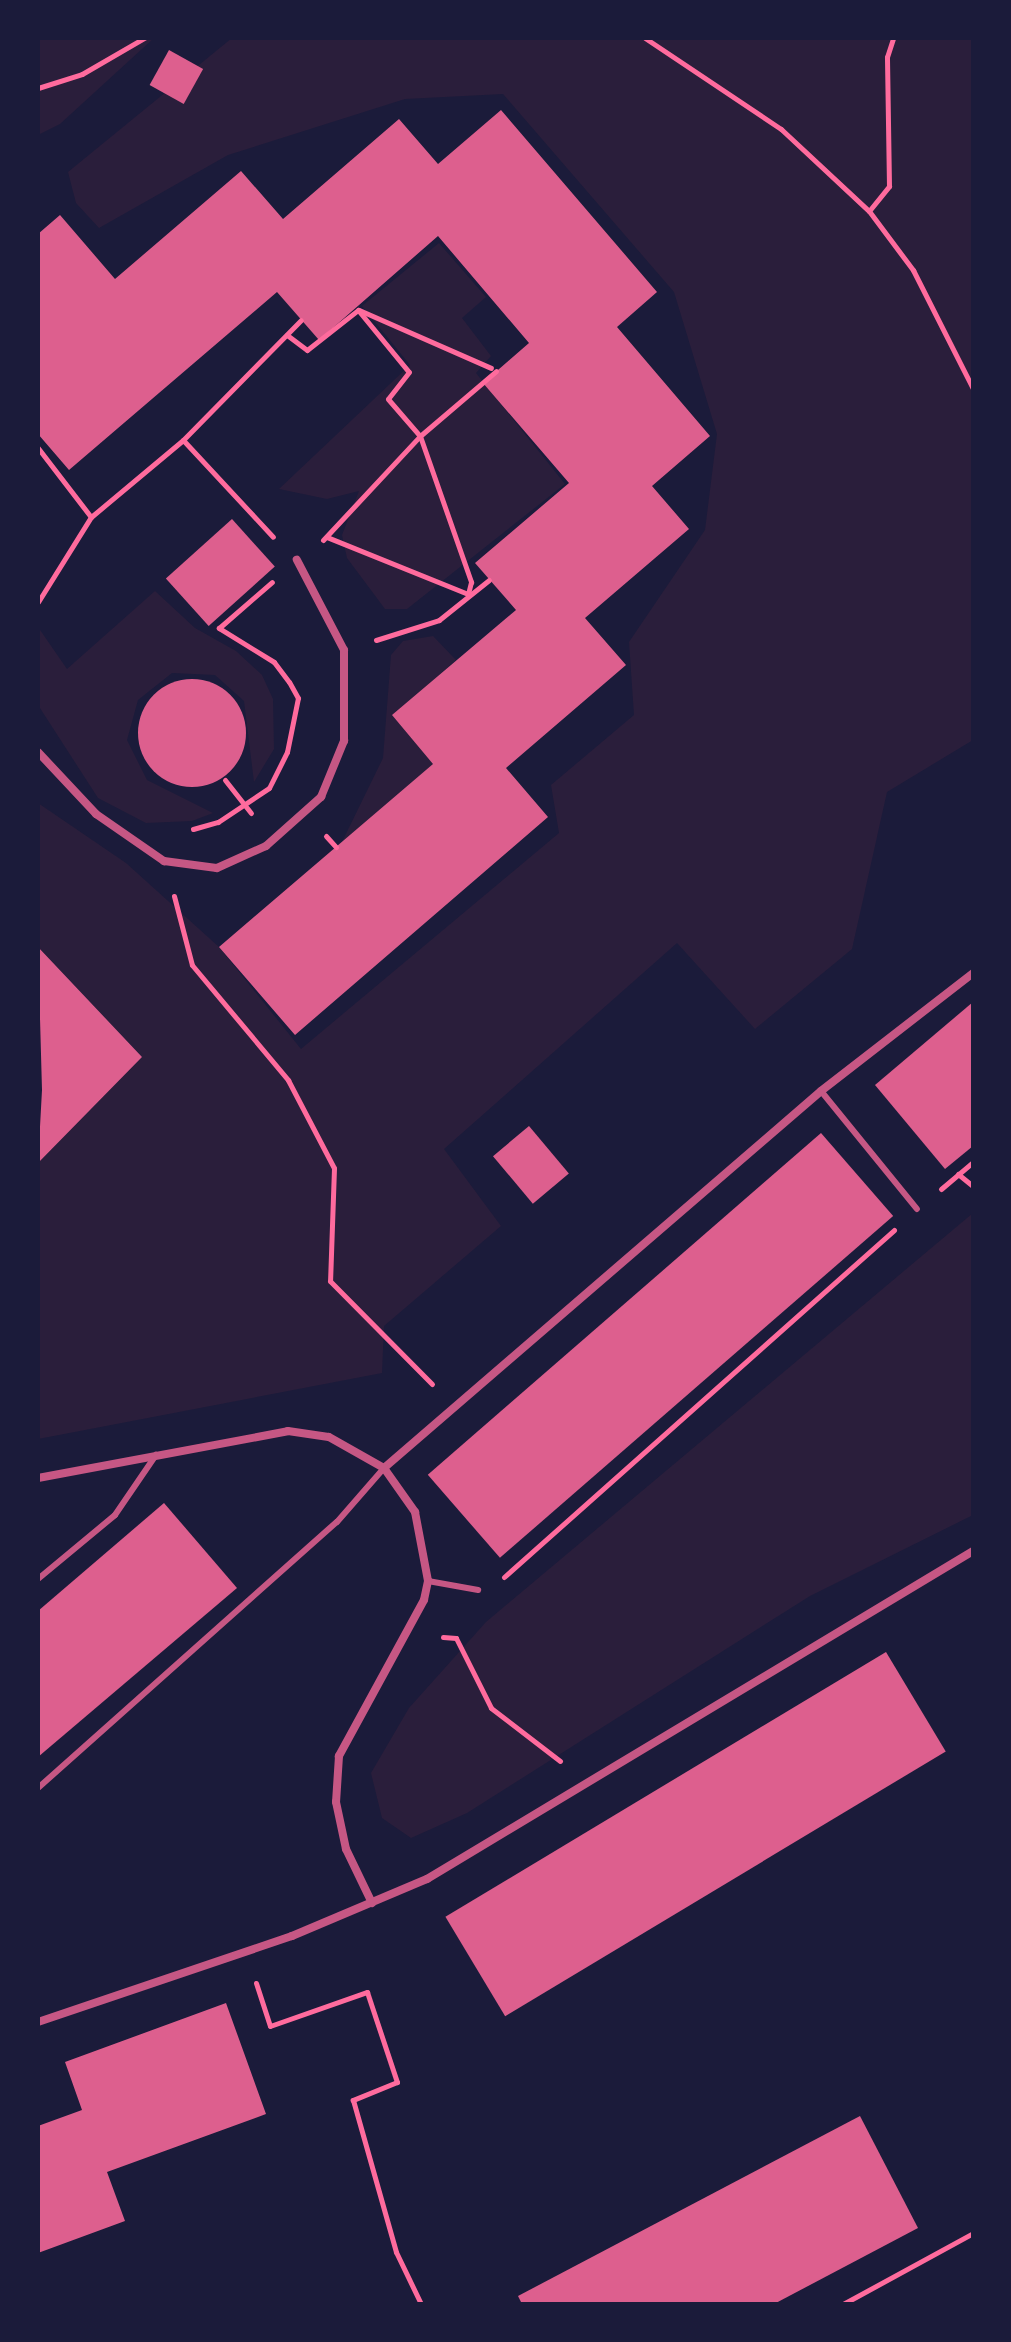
<!DOCTYPE html>
<style>
body{margin:0}
#map{position:relative;width:1011px;height:2342px;overflow:hidden;background:#1b1b3a;font-family:Signika,sans-serif}
div>[style]{position:absolute}
[style*='--x']{left:calc(var(--x)*1px);top:calc(var(--y)*1px);width:calc(var(--w)*1px);rotate:calc(var(--a)*1deg)}
.green>*{inset:0;background:#2a1e3b}
.building>*{inset:0;background:#dd5f8e;transform-origin:0 0}
.round{border-radius:50%}
.path>*{height:5px;margin:-2.5px;padding:0 2.5px;transform-origin:2.5px;border-radius:2.5px;background:#ff6b9d}
.service>*{height:6px;margin:-3px;padding:0 3px;transform-origin:3px;border-radius:3px;background:#c65784}
.minor>*{height:8px;margin:-4px;padding:0 4px;transform-origin:4px;border-radius:4px;background:#c65784}
span{translate:-50% -50%;white-space:nowrap;text-align:center;line-height:1.15;-webkit-text-stroke:6px #1b1b3a;paint-order:stroke}
.frame{position:absolute;inset:0;border:40px solid #1b1b3a;pointer-events:none}
</style>
<div id="map">
<div class="green">
<div style="clip-path:polygon(38px 38px,154px 38px,60px 124px,38px 135px)"></div>
<div style="clip-path:polygon(232px 38px,973px 38px,973px 740px,887px 792px,852px 949px,755px 1029px,677px 943px,444px 1149px,501px 1226px,384px 1326px,382px 1373px,38px 1439px,38px 1163px,142px 1057px,38px 947px,38px 803px,126px 863px,219px 947px,301px 1049px,559px 833px,551px 785px,634px 715px,629px 642px,705px 530px,717px 434px,674px 292px,503px 94px,405px 99px,228px 155px,99px 228px,76px 203px,68px 172px)"></div>
<div style="clip-path:polygon(439px 243px,486px 297px,462px 318px,491px 356px,476px 373px,565px 484px,407px 609px,385px 609px,347px 558px,342px 535px,359px 491px,327px 499px,279px 489px,410px 365px,362px 306px)"></div>
<div style="clip-path:polygon(155px 591px,195px 628px,236px 651px,262px 675px,273px 699px,274px 749px,254px 782px,244px 701px,215px 675px,172px 673px,138px 700px,127px 740px,147px 780px,213px 813px,192px 821px,146px 823px,98px 798px,38px 705px,38px 627px,67px 669px)"></div>
<div style="clip-path:polygon(433px 636px,456px 660px,393px 716px,434px 764px,342px 842px,383px 758px,391px 655px,403px 641px)"></div>
<div style="clip-path:polygon(973px 1213px,973px 1515px,810px 1596px,467px 1813px,411px 1838px,382px 1818px,371px 1773px,409px 1708px,486px 1622px)"></div>
</div>
<div class="building">
<div style="left:169px;top:50px;width:39px;height:40px;rotate:29deg"></div>
<div style="clip-path:polygon(501px 110px,657px 292px,617px 327px,710px 436px,652px 486px,689px 529px,585px 618px,626px 665px,506px 768px,548px 817px,295px 1035px,219px 947px,433px 764px,392px 715px,516px 610px,475px 563px,569px 483px,483px 383px,529px 343px,438px 236px,319px 340px,277px 292px,69px 470px,38px 434px,38px 234px,60px 215px,115px 279px,241px 171px,283px 219px,399px 119px,438px 164px)"></div>
<div style="left:232px;top:519px;width:64px;height:89px;rotate:48deg"></div>
<div class="round" style="left:138px;top:679px;width:108px;height:108px"></div>
<div style="clip-path:polygon(38px 947px,142px 1057px,38px 1163px,42px 1090px)"></div>
<div style="clip-path:polygon(973px 1002px,973px 1146px,945px 1169px,875px 1085px)"></div>
<div style="left:529px;top:1126px;width:62px;height:47px;rotate:50deg"></div>
<div style="left:821px;top:1133px;width:110px;height:521px;rotate:49deg"></div>
<div style="clip-path:polygon(164px 1503px,237px 1588px,38px 1757px,38px 1611px)"></div>
<div style="left:886px;top:1652px;width:116px;height:514px;rotate:59deg"></div>
<div style="clip-path:polygon(226px 2003px,266px 2114px,107px 2172px,125px 2221px,38px 2253px,38px 2126px,82px 2110px,65px 2062px)"></div>
<div style="clip-path:polygon(860px 2116px,918px 2228px,774px 2304px,522px 2304px,518px 2296px)"></div>
</div>
<div class="path">
<div style="--x:645;--y:38;--w:164;--a:33.8"></div>
<div style="--x:781;--y:129;--w:120;--a:43"></div>
<div style="--x:869;--y:211;--w:74;--a:53.3"></div>
<div style="--x:913;--y:270;--w:133;--a:63.2"></div>
<div style="--x:38;--y:88;--w:46;--a:-17.7"></div>
<div style="--x:82;--y:74;--w:72;--a:-30.1"></div>
<div style="--x:869;--y:211;--w:32;--a:-51"></div>
<div style="--x:889;--y:186;--w:129;--a:-90.9"></div>
<div style="--x:887;--y:57;--w:20;--a:-72"></div>
<div style="--x:359;--y:310;--w:144;--a:23.7"></div>
<div style="--x:287;--y:335;--w:25;--a:37"></div>
<div style="--x:307;--y:350;--w:65;--a:-38.1"></div>
<div style="--x:358;--y:310;--w:80;--a:50.6"></div>
<div style="--x:409;--y:372;--w:34;--a:128"></div>
<div style="--x:388;--y:399;--w:49;--a:49.1"></div>
<div style="--x:420;--y:436;--w:155;--a:70.7"></div>
<div style="--x:471;--y:582;--w:12;--a:104"></div>
<div style="--x:468;--y:594;--w:152;--a:-158"></div>
<div style="--x:183;--y:440;--w:168;--a:-45.5"></div>
<div style="--x:38;--y:448;--w:87;--a:52.5"></div>
<div style="--x:91;--y:517;--w:120;--a:-39.9"></div>
<div style="--x:183;--y:440;--w:132;--a:47.1"></div>
<div style="--x:323;--y:540;--w:142;--a:-47"></div>
<div style="--x:420;--y:436;--w:100;--a:-40.5"></div>
<div style="--x:38;--y:602;--w:100;--a:-58.1"></div>
<div style="--x:376;--y:640;--w:66;--a:-17.6"></div>
<div style="--x:439;--y:620;--w:64;--a:-38.7"></div>
<div style="--x:225;--y:780;--w:42;--a:51.8"></div>
<div style="--x:193;--y:829;--w:26;--a:-16"></div>
<div style="--x:218;--y:822;--w:61;--a:-33.7"></div>
<div style="--x:269;--y:788;--w:40;--a:-63.4"></div>
<div style="--x:287;--y:752;--w:55;--a:-78.5"></div>
<div style="--x:298;--y:698;--w:18;--a:-119"></div>
<div style="--x:289;--y:682;--w:25;--a:-127"></div>
<div style="--x:274;--y:662;--w:65;--a:-148.3"></div>
<div style="--x:219;--y:628;--w:70;--a:-41"></div>
<div style="--x:326;--y:836;--w:15;--a:48"></div>
<div style="--x:174;--y:896;--w:71;--a:75.4"></div>
<div style="--x:192;--y:965;--w:150;--a:50.1"></div>
<div style="--x:288;--y:1080;--w:99;--a:62.4"></div>
<div style="--x:334;--y:1168;--w:113;--a:92"></div>
<div style="--x:330;--y:1281;--w:145;--a:45.3"></div>
<div style="--x:958;--y:1174;--w:19;--a:39"></div>
<div style="--x:941;--y:1189;--w:42;--a:-40.2"></div>
<div style="--x:504;--y:1577;--w:522;--a:-41.66"></div>
<div style="--x:443;--y:1637;--w:13;--a:4"></div>
<div style="--x:456;--y:1638;--w:78;--a:63.4"></div>
<div style="--x:491;--y:1708;--w:87;--a:37.5"></div>
<div style="--x:256;--y:1983;--w:45;--a:72"></div>
<div style="--x:270;--y:2026;--w:103;--a:-19.3"></div>
<div style="--x:367;--y:1992;--w:95;--a:71.6"></div>
<div style="--x:397;--y:2082;--w:48;--a:157.8"></div>
<div style="--x:353;--y:2100;--w:158;--a:74.2"></div>
<div style="--x:396;--y:2252;--w:58;--a:64.3"></div>
<div style="--x:843;--y:2304;--w:148;--a:-28.6"></div>
</div>
<div class="service">
<div style="--x:821;--y:1091;--w:152;--a:50.9"></div>
<div style="--x:38;--y:1579;--w:100;--a:-39.7"></div>
<div style="--x:115;--y:1515;--w:73;--a:-55.7"></div>
<div style="--x:428;--y:1581;--w:51;--a:10.2"></div>
<div style="--x:38;--y:1788;--w:400;--a:-41.7"></div>
<div style="--x:337;--y:1522;--w:72;--a:-49"></div>
</div>
<div class="minor">
<div style="--x:38;--y:752;--w:85;--a:46.9"></div>
<div style="--x:96;--y:814;--w:83;--a:34.7"></div>
<div style="--x:164;--y:861;--w:53;--a:7.5"></div>
<div style="--x:217;--y:868;--w:54;--a:-24.2"></div>
<div style="--x:266;--y:846;--w:74;--a:-41.7"></div>
<div style="--x:321;--y:797;--w:61;--a:-67.7"></div>
<div style="--x:344;--y:741;--w:91;--a:-90"></div>
<div style="--x:344;--y:650;--w:102;--a:-117.6"></div>
<div style="--x:384;--y:1468;--w:577;--a:-40.78"></div>
<div style="--x:821;--y:1091;--w:192;--a:-37.8"></div>
<div style="--x:38;--y:1478;--w:254;--a:-10.6"></div>
<div style="--x:288;--y:1431;--w:41;--a:8.3"></div>
<div style="--x:329;--y:1437;--w:63;--a:29.4"></div>
<div style="--x:384;--y:1468;--w:54;--a:54.8"></div>
<div style="--x:415;--y:1512;--w:70;--a:79.3"></div>
<div style="--x:428;--y:1581;--w:19;--a:102"></div>
<div style="--x:424;--y:1600;--w:178;--a:118.6"></div>
<div style="--x:339;--y:1756;--w:46;--a:93.7"></div>
<div style="--x:336;--y:1802;--w:48;--a:78"></div>
<div style="--x:346;--y:1849;--w:60;--a:64.3"></div>
<div style="--x:38;--y:2022;--w:268;--a:-18.7"></div>
<div style="--x:292;--y:1936;--w:147;--a:-22.9"></div>
<div style="--x:427;--y:1879;--w:637;--a:-30.99"></div>
</div>
<div class="frame"></div>
</div>
